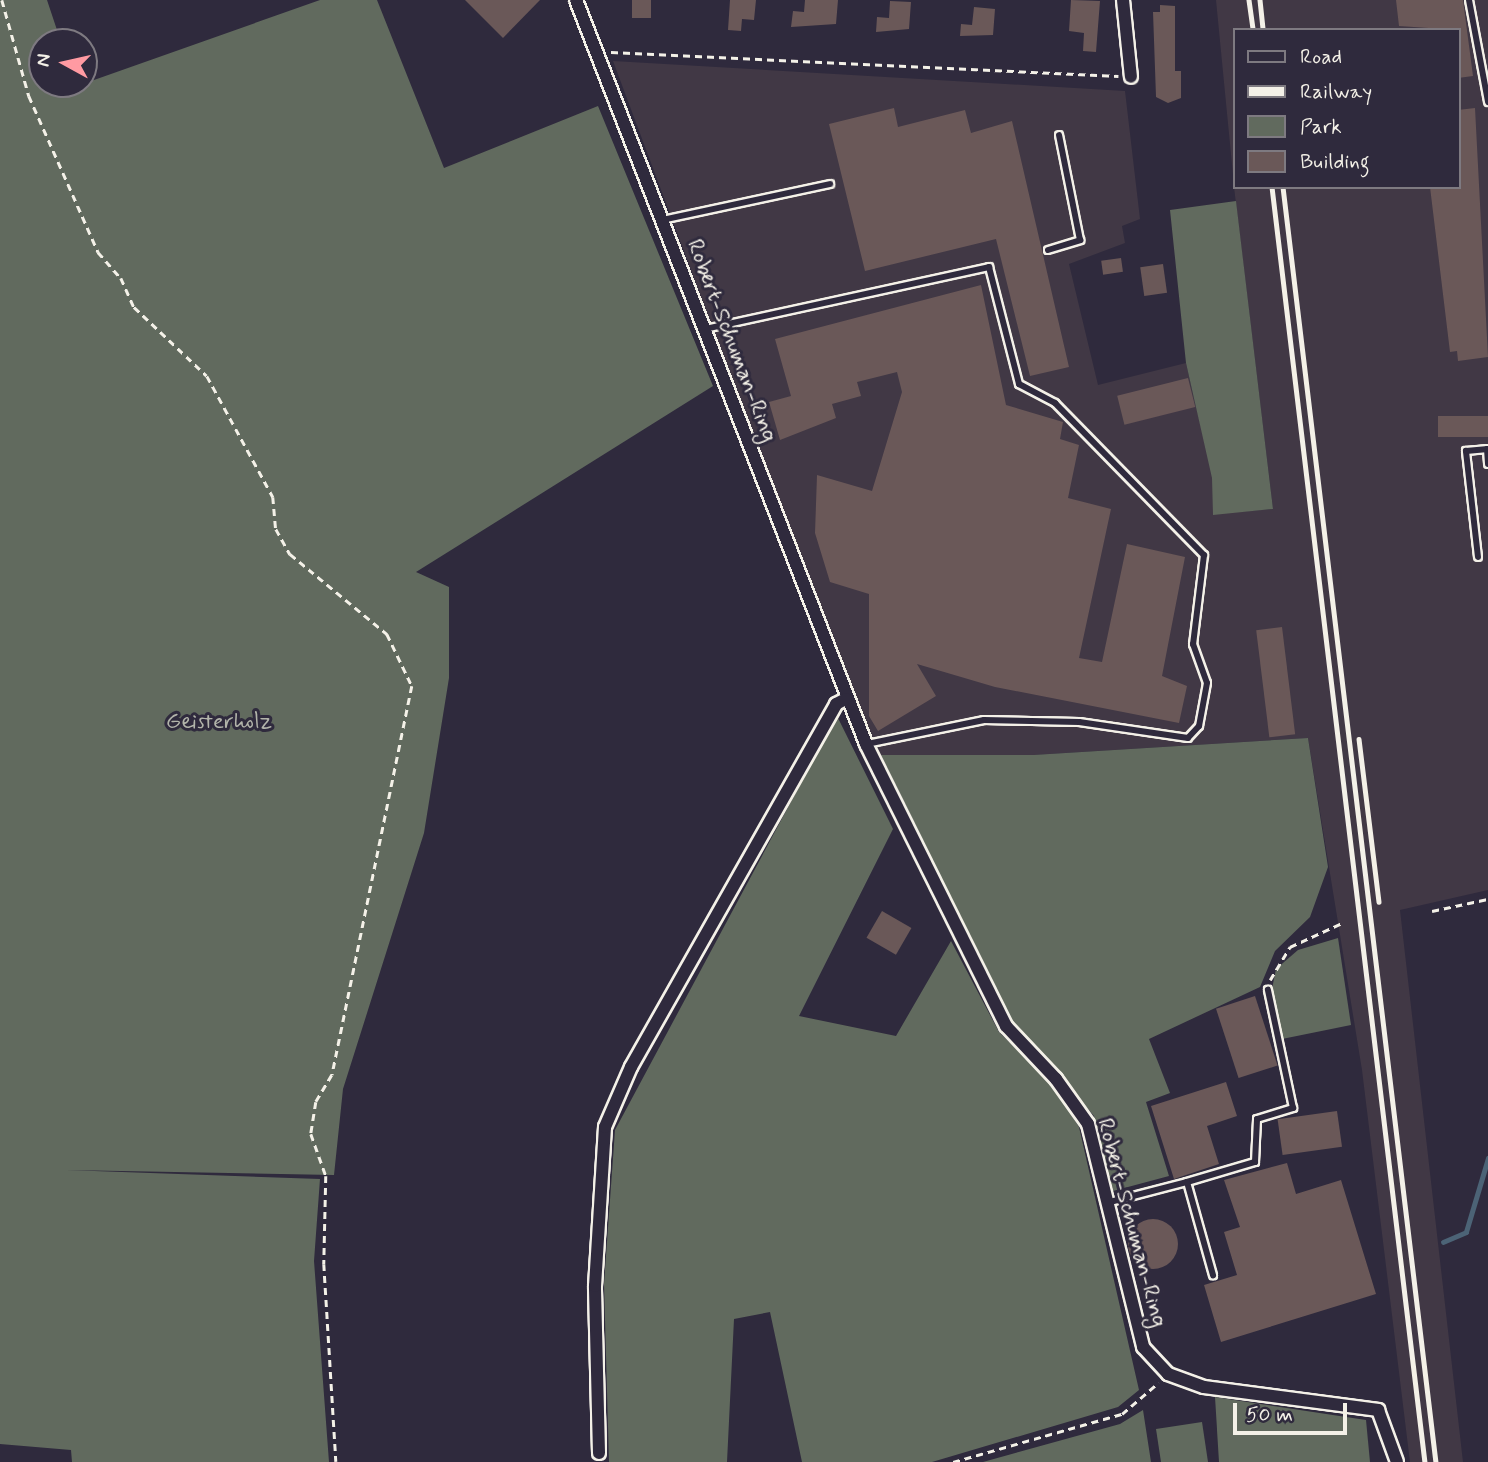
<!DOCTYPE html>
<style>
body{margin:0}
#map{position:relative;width:1488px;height:1462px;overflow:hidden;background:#2f2a3d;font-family:Mynerve,sans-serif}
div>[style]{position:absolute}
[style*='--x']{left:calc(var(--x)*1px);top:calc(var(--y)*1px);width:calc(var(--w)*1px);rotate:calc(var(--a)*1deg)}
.built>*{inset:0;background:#413845}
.green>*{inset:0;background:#616a5e}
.stream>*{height:4.5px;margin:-2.25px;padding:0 2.25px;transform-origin:2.25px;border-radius:2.25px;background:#4c6376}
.building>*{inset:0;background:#6a5858;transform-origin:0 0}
.round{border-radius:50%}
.path>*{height:2.5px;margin-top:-1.25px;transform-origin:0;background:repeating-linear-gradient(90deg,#f4f1e8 0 7px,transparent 0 12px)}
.roads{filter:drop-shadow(2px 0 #f4f1e8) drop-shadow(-2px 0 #f4f1e8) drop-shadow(0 2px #f4f1e8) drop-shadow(0 -2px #f4f1e8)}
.service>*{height:6px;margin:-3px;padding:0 3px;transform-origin:3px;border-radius:3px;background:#2f2a3d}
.minor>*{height:12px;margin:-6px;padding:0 6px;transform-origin:6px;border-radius:6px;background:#2f2a3d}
.rail>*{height:4.5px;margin:-2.25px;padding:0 2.25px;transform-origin:2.25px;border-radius:2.25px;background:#f4f1e8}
span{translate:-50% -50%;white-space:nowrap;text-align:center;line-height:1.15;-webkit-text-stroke:6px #2f2a3d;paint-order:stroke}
.street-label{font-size:23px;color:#f4f1e8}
.park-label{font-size:23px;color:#b2b4aa}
.legend{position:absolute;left:1233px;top:28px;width:228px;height:161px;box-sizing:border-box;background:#2f2a3d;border:2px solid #7e7a81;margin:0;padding:9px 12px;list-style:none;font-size:21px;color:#f4f1e8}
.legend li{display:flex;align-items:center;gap:14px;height:35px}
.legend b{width:35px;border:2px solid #7e7a81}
.north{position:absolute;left:28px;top:28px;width:70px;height:70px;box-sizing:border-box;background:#2f2a3d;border:2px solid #7e7a81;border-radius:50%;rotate:278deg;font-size:19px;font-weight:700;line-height:28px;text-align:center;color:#f4f1e8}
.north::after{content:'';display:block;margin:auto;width:24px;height:32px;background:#ff9aa2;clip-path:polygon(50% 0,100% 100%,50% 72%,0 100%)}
.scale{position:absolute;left:1233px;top:1403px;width:114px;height:32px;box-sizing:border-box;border:4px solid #f4f1e8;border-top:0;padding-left:9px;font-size:21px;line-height:24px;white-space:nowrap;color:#f4f1e8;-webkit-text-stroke:5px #2f2a3d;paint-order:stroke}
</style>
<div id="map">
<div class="built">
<div style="clip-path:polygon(1216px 0,1488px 0,1488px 890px,1400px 910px,1463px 1462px,1410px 1462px,1362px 1070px,1308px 738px,1033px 755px,881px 755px,835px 656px,613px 61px,1125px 91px,1140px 219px,1122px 226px,1125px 243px,1069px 264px,1098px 385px,1186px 363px,1213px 478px,1213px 514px,1273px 509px,1234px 187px,1458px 187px,1458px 30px,1234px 30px,1234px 185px)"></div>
</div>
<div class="green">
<div style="clip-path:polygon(0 0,47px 0,61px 42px,42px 42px,42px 84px,77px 86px,320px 0,377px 0,444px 168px,598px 106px,713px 386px,416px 572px,449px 587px,449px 678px,424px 833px,343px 1089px,334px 1175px,66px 1170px,320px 1179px,314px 1261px,329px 1462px,72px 1462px,71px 1450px,0 1444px)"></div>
<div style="clip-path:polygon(1236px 201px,1273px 509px,1213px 515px,1212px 478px,1186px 363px,1170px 210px)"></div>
<div style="clip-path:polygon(837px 716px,893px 829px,799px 1016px,896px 1036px,951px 941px,999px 1032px,1052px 1084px,1079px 1127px,1139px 1390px,1118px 1407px,932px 1462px,802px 1462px,770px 1312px,734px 1319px,727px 1462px,609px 1462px,604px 1284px,615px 1130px)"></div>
<div style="clip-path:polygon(1308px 738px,1328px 867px,1310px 917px,1275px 951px,1260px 987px,1149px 1039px,1170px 1093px,1146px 1102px,1169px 1176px,1113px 1191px,1094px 1116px,1012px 1021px,881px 755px,1033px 755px)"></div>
<div style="clip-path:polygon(1338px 938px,1351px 1025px,1282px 1039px,1272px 989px,1276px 969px,1298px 950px)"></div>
<div style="clip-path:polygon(1215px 1397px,1366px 1420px,1370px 1462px,1219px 1462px)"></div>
<div style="clip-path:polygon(1143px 1410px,1151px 1462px,983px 1462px,1120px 1424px)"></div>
<div style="clip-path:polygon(1202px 1422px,1208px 1462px,1161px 1462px,1156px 1429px)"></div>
</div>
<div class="stream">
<div style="--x:1443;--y:1242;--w:25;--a:-23"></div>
<div style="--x:1466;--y:1232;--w:77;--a:-73.4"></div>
</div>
<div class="building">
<div style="clip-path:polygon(465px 0,540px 0,503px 38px)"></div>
<div style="left:632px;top:0;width:19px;height:18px"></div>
<div style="clip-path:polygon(730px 0,756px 0,754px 20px,742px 19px,741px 31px,728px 30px)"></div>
<div style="clip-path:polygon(805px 0,838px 0,836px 24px,791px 27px,793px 11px,804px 12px)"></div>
<div style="clip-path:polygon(1071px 0,1100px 1px,1096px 52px,1083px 51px,1084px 33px,1069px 31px)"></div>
<div style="clip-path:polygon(1396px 0,1463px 0,1473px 76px,1458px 78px,1458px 30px,1399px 26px)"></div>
<div style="clip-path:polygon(890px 1px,911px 2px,909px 29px,876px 32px,877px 17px,889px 18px)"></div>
<div style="clip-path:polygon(1160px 5px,1175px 6px,1175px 71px,1181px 71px,1181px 98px,1168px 103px,1156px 97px,1153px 12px,1160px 12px)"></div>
<div style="clip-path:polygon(974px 7px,995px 9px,993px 35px,960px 36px,961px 24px,972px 25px)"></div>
<div style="clip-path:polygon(894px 108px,898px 127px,965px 110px,971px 133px,1012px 121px,1069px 367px,1030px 376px,996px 239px,865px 271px,829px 124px)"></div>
<div style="clip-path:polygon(1475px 108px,1488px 357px,1458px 361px,1457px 351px,1450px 352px,1430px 187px,1458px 187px,1458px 110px)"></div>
<div style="left:1121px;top:258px;width:14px;height:20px;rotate:82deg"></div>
<div style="left:1163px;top:264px;width:29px;height:23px;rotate:82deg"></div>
<div style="clip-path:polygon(981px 285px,1006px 405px,1063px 422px,1060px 439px,1079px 445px,1068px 498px,1111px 509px,1079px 658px,1102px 662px,1127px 544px,1185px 557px,1162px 676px,1187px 686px,1179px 723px,995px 687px,917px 664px,936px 696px,878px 731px,869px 716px,869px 594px,830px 582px,815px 533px,817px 475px,872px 491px,902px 392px,897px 372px,857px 382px,861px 396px,832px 404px,836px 418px,780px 440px,769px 402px,791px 396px,775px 339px)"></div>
<div style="left:1188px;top:378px;width:30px;height:73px;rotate:76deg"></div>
<div style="left:1488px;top:416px;width:21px;height:50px;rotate:90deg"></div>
<div style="left:1282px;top:627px;width:108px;height:26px;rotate:83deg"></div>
<div style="left:882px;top:911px;width:34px;height:31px;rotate:30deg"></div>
<div style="left:1255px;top:996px;width:73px;height:41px;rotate:72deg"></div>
<div style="clip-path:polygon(1226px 1082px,1237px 1116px,1207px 1126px,1219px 1164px,1174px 1179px,1151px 1106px)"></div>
<div style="left:1337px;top:1111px;width:36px;height:60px;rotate:82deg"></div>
<div style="clip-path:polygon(1287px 1163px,1296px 1194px,1341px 1180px,1376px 1294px,1221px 1342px,1204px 1285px,1237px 1275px,1224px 1232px,1240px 1227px,1224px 1180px)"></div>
<div class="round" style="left:1128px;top:1219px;width:50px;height:50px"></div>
</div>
<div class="path">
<div style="--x:2;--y:0;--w:100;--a:74.3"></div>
<div style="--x:29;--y:96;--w:171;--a:66.1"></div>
<div style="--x:98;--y:252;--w:35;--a:49"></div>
<div style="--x:121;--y:278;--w:32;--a:66"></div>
<div style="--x:134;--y:307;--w:100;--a:43.4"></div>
<div style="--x:207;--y:376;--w:138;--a:61.4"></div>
<div style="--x:273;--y:497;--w:32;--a:85"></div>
<div style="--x:276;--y:529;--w:29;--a:61"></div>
<div style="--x:290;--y:554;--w:126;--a:39.5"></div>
<div style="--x:387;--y:634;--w:58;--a:64.3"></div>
<div style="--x:412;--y:686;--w:397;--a:101.6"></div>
<div style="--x:332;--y:1075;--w:31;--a:121"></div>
<div style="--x:316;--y:1102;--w:32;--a:99"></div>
<div style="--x:311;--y:1134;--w:45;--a:70.3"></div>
<div style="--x:326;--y:1176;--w:88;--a:91.3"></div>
<div style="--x:324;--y:1264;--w:198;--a:86.5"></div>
<div style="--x:611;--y:52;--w:508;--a:2.71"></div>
<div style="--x:1432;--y:911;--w:57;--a:-12.1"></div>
<div style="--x:1270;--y:980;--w:39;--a:-59"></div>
<div style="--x:1290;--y:947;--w:57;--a:-24.8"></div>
<div style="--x:953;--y:1462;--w:176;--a:-15.9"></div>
<div style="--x:1122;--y:1414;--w:48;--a:-40.7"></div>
</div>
<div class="roads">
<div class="service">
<div style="--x:1469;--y:0;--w:104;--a:79.4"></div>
<div style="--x:662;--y:220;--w:172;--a:-12.1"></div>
<div style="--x:1048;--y:250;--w:34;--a:-17"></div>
<div style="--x:1080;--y:240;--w:107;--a:-101.3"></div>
<div style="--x:705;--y:329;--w:291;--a:-12.3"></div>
<div style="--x:989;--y:267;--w:121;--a:75.6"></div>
<div style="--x:1019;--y:384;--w:41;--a:27.8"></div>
<div style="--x:1055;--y:403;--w:213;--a:45.6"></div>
<div style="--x:1204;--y:555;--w:90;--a:97"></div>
<div style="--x:1193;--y:644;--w:41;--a:70.3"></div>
<div style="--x:1207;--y:683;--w:44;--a:100.5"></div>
<div style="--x:1199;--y:726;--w:16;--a:133"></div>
<div style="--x:1188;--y:738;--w:110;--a:-171.6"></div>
<div style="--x:1079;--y:722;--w:95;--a:-178.8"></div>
<div style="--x:984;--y:720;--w:119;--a:168.4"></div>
<div style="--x:1487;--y:449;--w:15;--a:86"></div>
<div style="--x:1478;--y:557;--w:107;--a:-96.5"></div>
<div style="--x:1466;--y:451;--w:22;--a:-5"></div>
<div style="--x:1187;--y:1182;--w:71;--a:-16.4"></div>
<div style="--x:1255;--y:1162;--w:43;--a:-87.3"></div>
<div style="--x:1257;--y:1119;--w:38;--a:-17"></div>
<div style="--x:1293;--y:1108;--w:121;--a:-102"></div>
<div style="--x:1106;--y:1203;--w:84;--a:-14.5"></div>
<div style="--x:1187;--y:1182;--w:97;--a:74.4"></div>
</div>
<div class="minor">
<div style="--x:576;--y:0;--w:799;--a:68.7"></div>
<div style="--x:866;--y:744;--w:315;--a:63.6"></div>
<div style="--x:1006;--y:1026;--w:73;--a:46.7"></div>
<div style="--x:1056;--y:1079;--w:55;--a:54.6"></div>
<div style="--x:1088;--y:1124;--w:230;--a:76.1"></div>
<div style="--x:1143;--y:1347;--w:37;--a:47"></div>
<div style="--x:1168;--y:1374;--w:38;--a:20"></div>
<div style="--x:1204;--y:1387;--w:176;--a:7.5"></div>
<div style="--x:1378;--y:1410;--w:55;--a:69.9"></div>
<div style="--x:1123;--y:0;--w:77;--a:84.1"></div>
<div style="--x:599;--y:1453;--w:167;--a:-91.4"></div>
<div style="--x:595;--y:1286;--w:159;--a:-86.4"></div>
<div style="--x:605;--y:1127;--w:65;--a:-66.6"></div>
<div style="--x:631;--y:1067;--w:417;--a:-60.5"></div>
<div style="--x:836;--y:704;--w:11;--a:-27"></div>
</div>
</div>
<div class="rail">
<div style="--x:1249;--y:0;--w:30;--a:82"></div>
<div style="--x:1260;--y:0;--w:30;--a:84"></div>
<div style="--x:1272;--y:187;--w:1284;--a:83.16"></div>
<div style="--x:1283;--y:187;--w:1284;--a:83.16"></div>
<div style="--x:1359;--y:739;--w:164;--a:83"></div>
</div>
<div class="street-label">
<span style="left:731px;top:341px;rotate:69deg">Robert-Schuman-Ring</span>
<span style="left:1131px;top:1223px;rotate:75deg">Robert-Schuman-Ring</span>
</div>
<div class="park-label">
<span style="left:219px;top:722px">Geisterholz</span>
</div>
<ul class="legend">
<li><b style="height:9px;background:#2f2a3d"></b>Road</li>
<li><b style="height:9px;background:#f4f1e8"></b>Railway</li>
<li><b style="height:19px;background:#616a5e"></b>Park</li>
<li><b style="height:19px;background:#6a5858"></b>Building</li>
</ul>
<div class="north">N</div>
<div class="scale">50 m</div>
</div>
